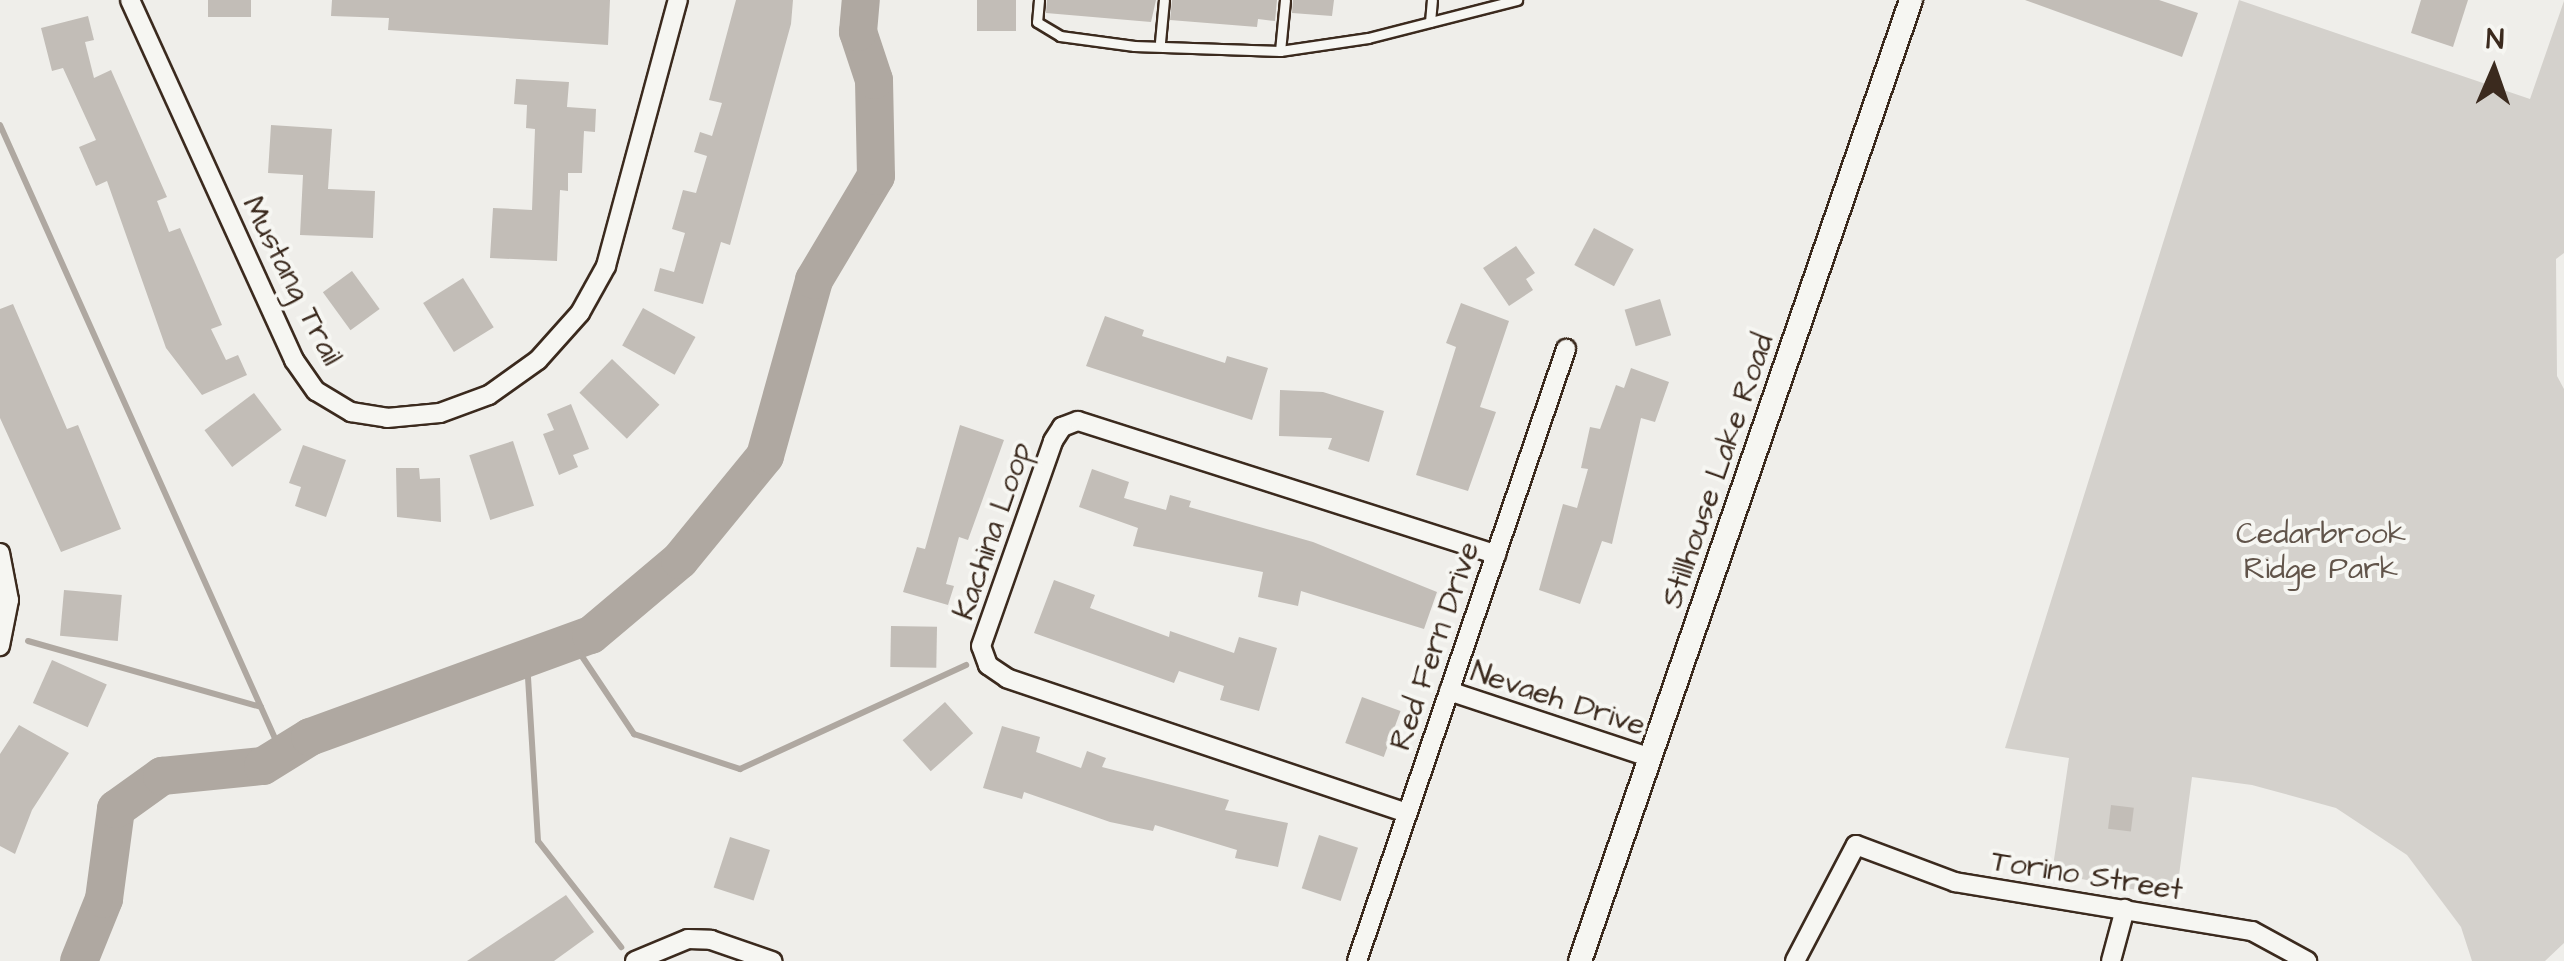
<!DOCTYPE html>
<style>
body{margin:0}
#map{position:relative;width:2564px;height:961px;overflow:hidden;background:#efeeea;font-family:"Architects Daughter",sans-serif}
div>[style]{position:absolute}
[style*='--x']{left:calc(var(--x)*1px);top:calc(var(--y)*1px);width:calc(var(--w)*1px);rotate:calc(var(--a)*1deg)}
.green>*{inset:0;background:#d4d1cc}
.stream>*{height:6px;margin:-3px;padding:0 3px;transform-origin:3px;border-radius:3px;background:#afa8a1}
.river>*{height:38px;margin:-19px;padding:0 19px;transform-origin:19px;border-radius:19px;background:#afa8a1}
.building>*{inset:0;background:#c2bdb7;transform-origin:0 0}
.roads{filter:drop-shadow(2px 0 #3b2a1e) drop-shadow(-2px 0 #3b2a1e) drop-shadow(0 2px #3b2a1e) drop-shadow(0 -2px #3b2a1e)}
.service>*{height:9px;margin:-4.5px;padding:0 4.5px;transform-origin:4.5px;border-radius:4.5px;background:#f6f6f2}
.minor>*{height:18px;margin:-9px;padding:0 9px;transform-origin:9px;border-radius:9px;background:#f6f6f2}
.secondary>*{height:22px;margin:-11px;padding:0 11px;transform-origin:11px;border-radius:11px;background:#f6f6f2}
span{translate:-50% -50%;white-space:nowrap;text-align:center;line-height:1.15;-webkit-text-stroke:8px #f6f6f2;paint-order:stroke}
.street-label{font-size:30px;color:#3b2a1e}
.park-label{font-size:30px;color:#61544a}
.north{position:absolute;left:2444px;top:20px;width:100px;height:100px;-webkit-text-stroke:8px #f6f6f2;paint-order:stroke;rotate:2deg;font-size:28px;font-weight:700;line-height:40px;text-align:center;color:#3b2a1e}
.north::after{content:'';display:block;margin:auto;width:35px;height:45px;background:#3b2a1e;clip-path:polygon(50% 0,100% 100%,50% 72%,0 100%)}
</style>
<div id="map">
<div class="green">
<div style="clip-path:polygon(2239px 0,2530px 99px,2564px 1px,2564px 253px,2556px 259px,2557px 376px,2564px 389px,2564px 943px,2545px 961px,2472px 961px,2461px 927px,2407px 855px,2336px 808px,2252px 785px,2192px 777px,2176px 898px,2052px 873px,2069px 758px,2005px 748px)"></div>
</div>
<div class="stream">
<div style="--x:0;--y:125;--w:689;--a:65.85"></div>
<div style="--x:28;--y:641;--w:242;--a:15.8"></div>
<div style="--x:573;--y:643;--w:110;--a:56.2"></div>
<div style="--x:634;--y:734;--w:112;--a:18.3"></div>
<div style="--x:740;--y:769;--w:249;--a:-24.7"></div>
<div style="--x:527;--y:661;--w:180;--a:86.5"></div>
<div style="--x:538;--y:841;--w:135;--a:51.9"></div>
</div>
<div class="river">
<div style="--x:79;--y:961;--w:67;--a:-68"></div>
<div style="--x:104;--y:899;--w:91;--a:-82.4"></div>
<div style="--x:116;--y:809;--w:57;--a:-35.7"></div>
<div style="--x:162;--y:776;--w:101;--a:-5.7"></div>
<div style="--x:263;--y:766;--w:55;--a:-31.7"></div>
<div style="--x:310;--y:737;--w:299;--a:-20"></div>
<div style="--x:591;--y:635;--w:116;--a:-40.1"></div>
<div style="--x:680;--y:560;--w:134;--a:-50.7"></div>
<div style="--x:765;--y:456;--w:183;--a:-74.4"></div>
<div style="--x:814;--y:280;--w:121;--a:-59.2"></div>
<div style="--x:876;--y:176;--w:96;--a:-91.2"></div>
<div style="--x:874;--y:80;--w:51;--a:-108.4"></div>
<div style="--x:858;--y:32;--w:32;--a:-85"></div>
</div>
<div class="building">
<div style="left:208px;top:0;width:43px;height:17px"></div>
<div style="clip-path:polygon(332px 0,610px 0,608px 45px,388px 30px,389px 18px,331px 16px)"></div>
<div style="clip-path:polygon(736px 0,793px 0,791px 24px,730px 245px,721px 242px,703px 304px,654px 291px,660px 268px,674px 272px,685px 233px,672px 229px,683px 190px,696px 193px,707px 156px,694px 152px,700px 132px,712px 136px,722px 103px,709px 100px)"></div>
<div style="left:977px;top:0;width:39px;height:31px"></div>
<div style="clip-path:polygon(1047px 0,1156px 0,1151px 22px,1046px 13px)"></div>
<div style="clip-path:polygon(1172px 0,1277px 0,1275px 21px,1258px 19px,1257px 27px,1170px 20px)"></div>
<div style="clip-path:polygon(1293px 0,1334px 0,1332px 16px,1292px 13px)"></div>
<div style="clip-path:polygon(2025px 0,2159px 0,2198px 13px,2182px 57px)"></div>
<div style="clip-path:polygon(2421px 0,2468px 0,2453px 47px,2411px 33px)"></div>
<div style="clip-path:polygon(88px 16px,94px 40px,85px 42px,94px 78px,111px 70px,167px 197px,157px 201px,169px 232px,180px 228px,222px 325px,211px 329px,226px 360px,238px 355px,247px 375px,202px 395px,166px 348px,107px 181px,96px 186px,79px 147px,96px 140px,63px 68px,52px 71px,41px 28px)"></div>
<div style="clip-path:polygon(516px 79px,569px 82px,567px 107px,596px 109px,595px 132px,584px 131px,582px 173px,568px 173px,568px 191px,560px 190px,557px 261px,490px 258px,493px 208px,532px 210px,535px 129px,526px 128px,527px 105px,514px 104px)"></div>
<div style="clip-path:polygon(271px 125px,332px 129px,328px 189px,375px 191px,373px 238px,300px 235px,303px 175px,268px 173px)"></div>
<div style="left:1594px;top:228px;width:45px;height:42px;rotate:28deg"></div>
<div style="clip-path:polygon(1516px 246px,1535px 273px,1526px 279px,1533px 290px,1509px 306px,1483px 268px)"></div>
<div style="left:352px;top:271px;width:47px;height:36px;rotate:54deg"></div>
<div style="left:463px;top:278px;width:58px;height:47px;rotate:58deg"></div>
<div style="left:1660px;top:299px;width:38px;height:37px;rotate:73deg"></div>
<div style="clip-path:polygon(1461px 303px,1509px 321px,1480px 407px,1496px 412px,1468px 491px,1416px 475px,1456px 347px,1446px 343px)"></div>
<div style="clip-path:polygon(13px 304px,67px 429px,78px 425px,121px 529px,61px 552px,0 418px,0 309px)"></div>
<div style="left:643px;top:308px;width:60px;height:43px;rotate:29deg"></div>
<div style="clip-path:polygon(1105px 316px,1144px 330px,1142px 336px,1225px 363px,1227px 356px,1268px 368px,1252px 420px,1086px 366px)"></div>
<div style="left:612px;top:359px;width:66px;height:47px;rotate:44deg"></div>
<div style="clip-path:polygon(1631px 368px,1669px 382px,1655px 422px,1641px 418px,1612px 544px,1602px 541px,1580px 604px,1539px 590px,1563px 504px,1577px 508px,1588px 469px,1581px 468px,1590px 427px,1600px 429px,1616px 385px,1624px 388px)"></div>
<div style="clip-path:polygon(1280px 390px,1323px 392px,1384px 411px,1369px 462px,1328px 449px,1332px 438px,1279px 436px)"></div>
<div style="left:254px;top:393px;width:46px;height:62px;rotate:53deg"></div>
<div style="clip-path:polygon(571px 404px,589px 449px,573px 455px,578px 467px,559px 475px,543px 434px,554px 430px,547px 414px)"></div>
<div style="clip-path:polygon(960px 425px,1004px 440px,968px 540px,959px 537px,946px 584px,954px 586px,948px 605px,903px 592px,917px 547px,925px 549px)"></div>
<div style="left:513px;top:441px;width:68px;height:46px;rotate:72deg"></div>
<div style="clip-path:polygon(303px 445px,346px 460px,326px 517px,295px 506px,301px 487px,289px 483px)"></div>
<div style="clip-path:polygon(396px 468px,419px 468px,420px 479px,440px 478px,441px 522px,397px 517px)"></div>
<div style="clip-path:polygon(1092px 469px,1129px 482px,1124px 498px,1166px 510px,1170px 495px,1191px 501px,1189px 507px,1313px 542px,1437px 592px,1424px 629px,1301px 591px,1298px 606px,1258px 597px,1263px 572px,1133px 546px,1138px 528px,1079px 507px)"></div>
<div style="clip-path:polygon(1054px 580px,1095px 595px,1090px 608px,1169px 637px,1170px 631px,1234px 653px,1239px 637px,1277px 648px,1259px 711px,1220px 700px,1224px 686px,1179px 671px,1174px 683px,1034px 633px)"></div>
<div style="left:64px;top:590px;width:58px;height:46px;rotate:5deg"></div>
<div style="left:891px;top:626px;width:46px;height:41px;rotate:1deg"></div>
<div style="left:52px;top:660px;width:60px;height:47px;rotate:24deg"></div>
<div style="left:1362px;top:697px;width:41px;height:49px;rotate:20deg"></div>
<div style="left:945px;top:702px;width:42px;height:57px;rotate:48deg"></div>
<div style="clip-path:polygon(19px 725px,69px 753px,32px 810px,15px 854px,0 846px,0 754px)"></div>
<div style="clip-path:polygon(1002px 726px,1040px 737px,1036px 752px,1081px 768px,1087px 751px,1106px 758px,1102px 767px,1229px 800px,1225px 810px,1288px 823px,1278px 867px,1235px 858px,1237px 850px,1155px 825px,1153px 831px,1110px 822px,1024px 792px,1022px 799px,983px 788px)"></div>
<div style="left:2111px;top:805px;width:23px;height:24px;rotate:7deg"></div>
<div style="left:1319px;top:835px;width:41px;height:56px;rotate:18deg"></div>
<div style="left:730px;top:837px;width:42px;height:53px;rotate:18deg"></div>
<div style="clip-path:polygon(566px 895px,594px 932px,554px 961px,467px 961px)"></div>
</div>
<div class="roads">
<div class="service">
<div style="--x:1039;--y:0;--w:22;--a:95"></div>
<div style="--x:1037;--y:22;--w:27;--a:31"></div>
<div style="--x:1060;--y:36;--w:75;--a:7.7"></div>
<div style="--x:1134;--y:46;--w:146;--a:2"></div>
<div style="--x:1280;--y:51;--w:89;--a:-8.4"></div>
<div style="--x:1368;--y:38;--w:154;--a:-14.3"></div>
<div style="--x:1430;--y:22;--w:22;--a:-85"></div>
<div style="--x:1160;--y:42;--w:42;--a:-84.6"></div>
<div style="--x:1280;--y:51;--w:51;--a:-84.4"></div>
</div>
<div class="minor">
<div style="--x:130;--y:0;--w:396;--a:65.5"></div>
<div style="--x:294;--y:360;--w:38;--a:55"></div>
<div style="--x:316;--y:391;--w:41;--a:31"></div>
<div style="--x:351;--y:412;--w:36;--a:9"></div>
<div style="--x:387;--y:418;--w:53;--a:-5.4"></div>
<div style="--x:440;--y:413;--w:52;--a:-20.2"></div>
<div style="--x:489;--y:395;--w:60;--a:-35.5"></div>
<div style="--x:538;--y:360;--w:63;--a:-48.2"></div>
<div style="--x:580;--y:313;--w:54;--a:-61"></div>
<div style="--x:606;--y:266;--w:276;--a:-74.9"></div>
<div style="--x:0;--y:553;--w:48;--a:79.2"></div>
<div style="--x:9;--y:600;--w:47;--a:101.1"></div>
<div style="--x:1449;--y:691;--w:213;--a:18.3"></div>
<div style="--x:1407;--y:813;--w:422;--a:-161.4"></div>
<div style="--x:1007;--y:678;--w:23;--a:-146"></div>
<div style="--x:988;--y:665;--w:20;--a:-110"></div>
<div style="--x:981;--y:646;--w:217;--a:-70.6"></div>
<div style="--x:1053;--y:441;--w:17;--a:-57"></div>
<div style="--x:1062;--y:427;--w:17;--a:-21"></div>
<div style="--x:1078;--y:421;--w:439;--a:17.7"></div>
<div style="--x:635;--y:961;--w:57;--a:-22.5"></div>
<div style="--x:688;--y:939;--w:23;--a:2"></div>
<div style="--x:711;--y:940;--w:65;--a:19"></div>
<div style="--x:1357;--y:961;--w:647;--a:-71.14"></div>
<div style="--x:1795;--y:961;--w:131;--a:-62.3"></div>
<div style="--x:1856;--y:845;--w:106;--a:20.5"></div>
<div style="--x:1955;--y:882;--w:301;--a:9.4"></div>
<div style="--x:2252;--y:931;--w:63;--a:28.6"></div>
<div style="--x:2111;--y:961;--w:54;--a:-74.9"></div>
</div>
<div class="secondary">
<div style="--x:1580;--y:961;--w:1016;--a:-70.99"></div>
</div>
</div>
<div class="street-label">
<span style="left:292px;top:281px;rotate:63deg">Mustang Trail</span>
<span style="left:1718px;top:471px;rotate:-71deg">Stillhouse Lake Road</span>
<span style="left:993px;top:531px;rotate:-71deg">Kachina Loop</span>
<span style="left:1435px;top:646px;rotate:-71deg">Red Fern Drive</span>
<span style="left:1558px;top:699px;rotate:18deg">Nevaeh Drive</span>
<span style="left:2087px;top:876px;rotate:9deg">Torino Street</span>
</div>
<div class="park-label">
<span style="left:2321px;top:551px">Cedarbrook<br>Ridge Park</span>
</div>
<div class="north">N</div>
</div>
